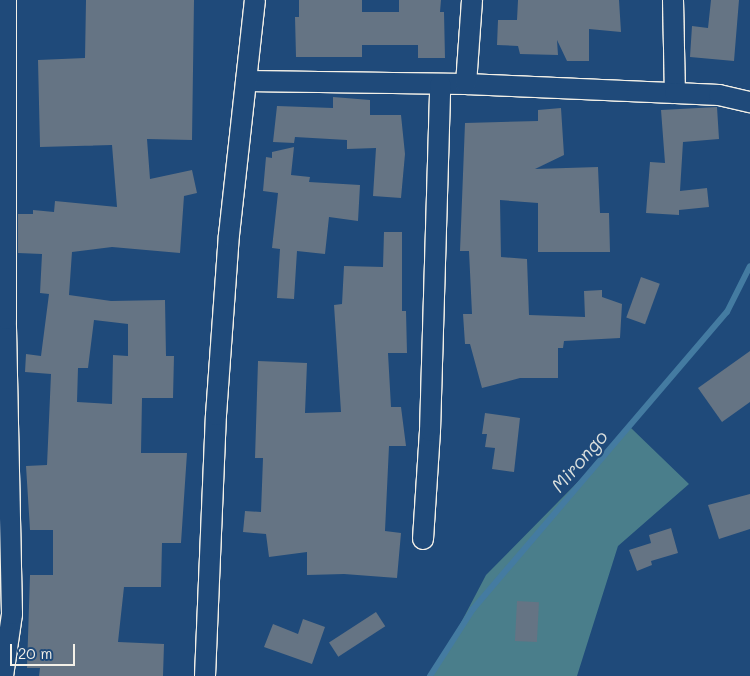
<!DOCTYPE html>
<style>
body{margin:0}
#map{position:relative;width:750px;height:676px;overflow:hidden;background:#1f4a7a;font-family:Mali,sans-serif}
div>[style]{position:absolute}
[style*='--x']{left:calc(var(--x)*1px);top:calc(var(--y)*1px);width:calc(var(--w)*1px);rotate:calc(var(--a)*1deg)}
.green>*{inset:0;background:#4a7e8b}
.stream>*{height:6px;margin:-3px;padding:0 3px;transform-origin:3px;border-radius:3px;background:#447ba1}
.building>*{inset:0;background:#657484;transform-origin:0 0}
.roads{filter:drop-shadow(1px 0 #f4f1e8) drop-shadow(-1px 0 #f4f1e8) drop-shadow(0 1px #f4f1e8) drop-shadow(0 -1px #f4f1e8)}
.street>*{height:20px;margin:-10px;padding:0 10px;transform-origin:10px;border-radius:10px;background:#1f4a7a}
span{translate:-50% -50%;white-space:nowrap;text-align:center;line-height:1.15;-webkit-text-stroke:4.5px #1f4a7a;paint-order:stroke}
.water-label{font-size:19px;color:#dadfdd;font-style:italic}
.scale{position:absolute;left:10px;top:644px;width:65px;height:22px;box-sizing:border-box;border:2px solid #f4f1e8;border-top:0;padding-left:6px;font-size:15px;line-height:18px;white-space:nowrap;color:#f4f1e8;-webkit-text-stroke:4px #1f4a7a;paint-order:stroke}
</style>
<div id="map">
<div class="green">
<div style="clip-path:polygon(631px 428px,689px 484px,618px 546px,577px 676px,433px 676px,486px 575px)"></div>
</div>
<div class="stream">
<div style="--x:430;--y:676;--w:80;--a:-57.3"></div>
<div style="--x:473;--y:609;--w:391;--a:-49.5"></div>
<div style="--x:727;--y:312;--w:51;--a:-63.4"></div>
</div>
<div class="building">
<div style="clip-path:polygon(evenodd,86px 0,194px 0,192px 140px,147px 139px,150px 179px,192px 170px,197px 193px,184px 196px,180px 253px,112px 247px,72px 252px,69px 295px,111px 301px,165px 300px,166px 356px,174px 356px,173px 398px,142px 398px,141px 453px,187px 453px,181px 543px,162px 543px,161px 587px,124px 587px,118px 642px,164px 644px,163px 676px,39px 676px,40px 668px,27px 668px,30px 575px,53px 575px,53px 530px,30px 530px,26px 466px,47px 465px,51px 374px,25px 372px,26px 354px,41px 356px,49px 294px,40px 293px,42px 254px,18px 253px,18px 214px,33px 214px,33px 210px,54px 212px,55px 201px,117px 207px,112px 145px,40px 147px,38px 60px,85px 58px,86px 0,94px 320px,128px 324px,128px 356px,113px 355px,112px 404px,77px 402px,78px 368px,88px 368px,94px 320px)"></div>
<div style="clip-path:polygon(299px 0,362px 0,362px 12px,399px 12px,399px 0,441px 0,440px 12px,444px 12px,445px 58px,418px 58px,418px 45px,362px 45px,362px 57px,296px 57px,295px 17px,299px 17px)"></div>
<div style="clip-path:polygon(518px 0,619px 0,621px 32px,589px 29px,589px 61px,567px 61px,557px 40px,558px 55px,520px 54px,518px 46px,497px 45px,498px 20px,517px 20px)"></div>
<div style="clip-path:polygon(711px 0,739px 0,734px 61px,690px 57px,692px 26px,708px 28px)"></div>
<div style="clip-path:polygon(333px 97px,370px 100px,370px 115px,401px 115px,405px 154px,401px 198px,373px 196px,376px 148px,347px 149px,347px 140px,295px 137px,294px 143px,273px 142px,277px 106px,333px 108px)"></div>
<div style="clip-path:polygon(717px 107px,719px 139px,683px 142px,680px 191px,707px 188px,709px 207px,679px 210px,679px 215px,646px 213px,650px 162px,665px 163px,661px 110px)"></div>
<div style="clip-path:polygon(561px 108px,564px 155px,535px 169px,598px 167px,600px 213px,609px 213px,610px 252px,538px 252px,538px 203px,500px 200px,501px 257px,527px 259px,529px 315px,585px 317px,584px 291px,602px 290px,602px 297px,622px 304px,620px 338px,564px 341px,563px 348px,558px 348px,558px 378px,520px 378px,482px 388px,470px 344px,465px 344px,463px 314px,472px 314px,469px 251px,460px 251px,465px 123px,538px 121px,538px 110px)"></div>
<div style="clip-path:polygon(294px 147px,291px 175px,310px 177px,309px 182px,360px 185px,358px 221px,329px 217px,325px 254px,297px 251px,294px 299px,277px 298px,280px 249px,272px 248px,278px 193px,263px 191px,266px 157px,272px 158px,272px 152px)"></div>
<div style="clip-path:polygon(384px 232px,402px 232px,402px 311px,406px 311px,407px 353px,388px 353px,391px 407px,401px 407px,406px 446px,389px 446px,385px 531px,401px 533px,397px 578px,344px 574px,307px 575px,307px 552px,269px 557px,266px 534px,243px 532px,245px 511px,261px 512px,263px 458px,255px 458px,258px 361px,307px 363px,305px 413px,341px 412px,334px 305px,342px 304px,344px 266px,383px 267px)"></div>
<div style="left:641px;top:277px;width:20px;height:43px;rotate:20deg"></div>
<div style="clip-path:polygon(750px 351px,750px 402px,722px 422px,698px 388px)"></div>
<div style="clip-path:polygon(485px 413px,520px 418px,514px 472px,492px 469px,495px 448px,485px 447px,487px 434px,482px 434px)"></div>
<div style="clip-path:polygon(750px 494px,750px 529px,719px 539px,708px 505px)"></div>
<div style="clip-path:polygon(671px 528px,678px 553px,651px 561px,652px 565px,637px 571px,629px 550px,651px 543px,649px 535px)"></div>
<div style="left:517px;top:601px;width:22px;height:40px;rotate:3deg"></div>
<div style="left:376px;top:612px;width:17px;height:56px;rotate:57deg"></div>
<div style="clip-path:polygon(303px 619px,325px 627px,312px 664px,264px 647px,273px 624px,298px 634px)"></div>
</div>
<div class="roads">
<div class="street">
<div style="--x:673;--y:0;--w:93;--a:88.8"></div>
<div style="--x:246;--y:81;--w:220;--a:0.8"></div>
<div style="--x:466;--y:84;--w:209;--a:2.5"></div>
<div style="--x:675;--y:93;--w:44;--a:2.6"></div>
<div style="--x:719;--y:95;--w:32;--a:13"></div>
<div style="--x:466;--y:84;--w:84;--a:-85.9"></div>
<div style="--x:423;--y:539;--w:108;--a:-86.3"></div>
<div style="--x:430;--y:431;--w:347;--a:-88.3"></div>
<div style="--x:3;--y:676;--w:63;--a:-81.7"></div>
<div style="--x:12;--y:614;--w:295;--a:-91.2"></div>
<div style="--x:6;--y:319;--w:319;--a:-90"></div>
<div style="--x:205;--y:676;--w:261;--a:-87.6"></div>
<div style="--x:216;--y:415;--w:180;--a:-85.9"></div>
<div style="--x:229;--y:235;--w:236;--a:-83.7"></div>
</div>
</div>
<div class="water-label">
<span style="left:579px;top:461px;rotate:-49deg">Mirongo</span>
</div>
<div class="scale">20 m</div>
</div>
